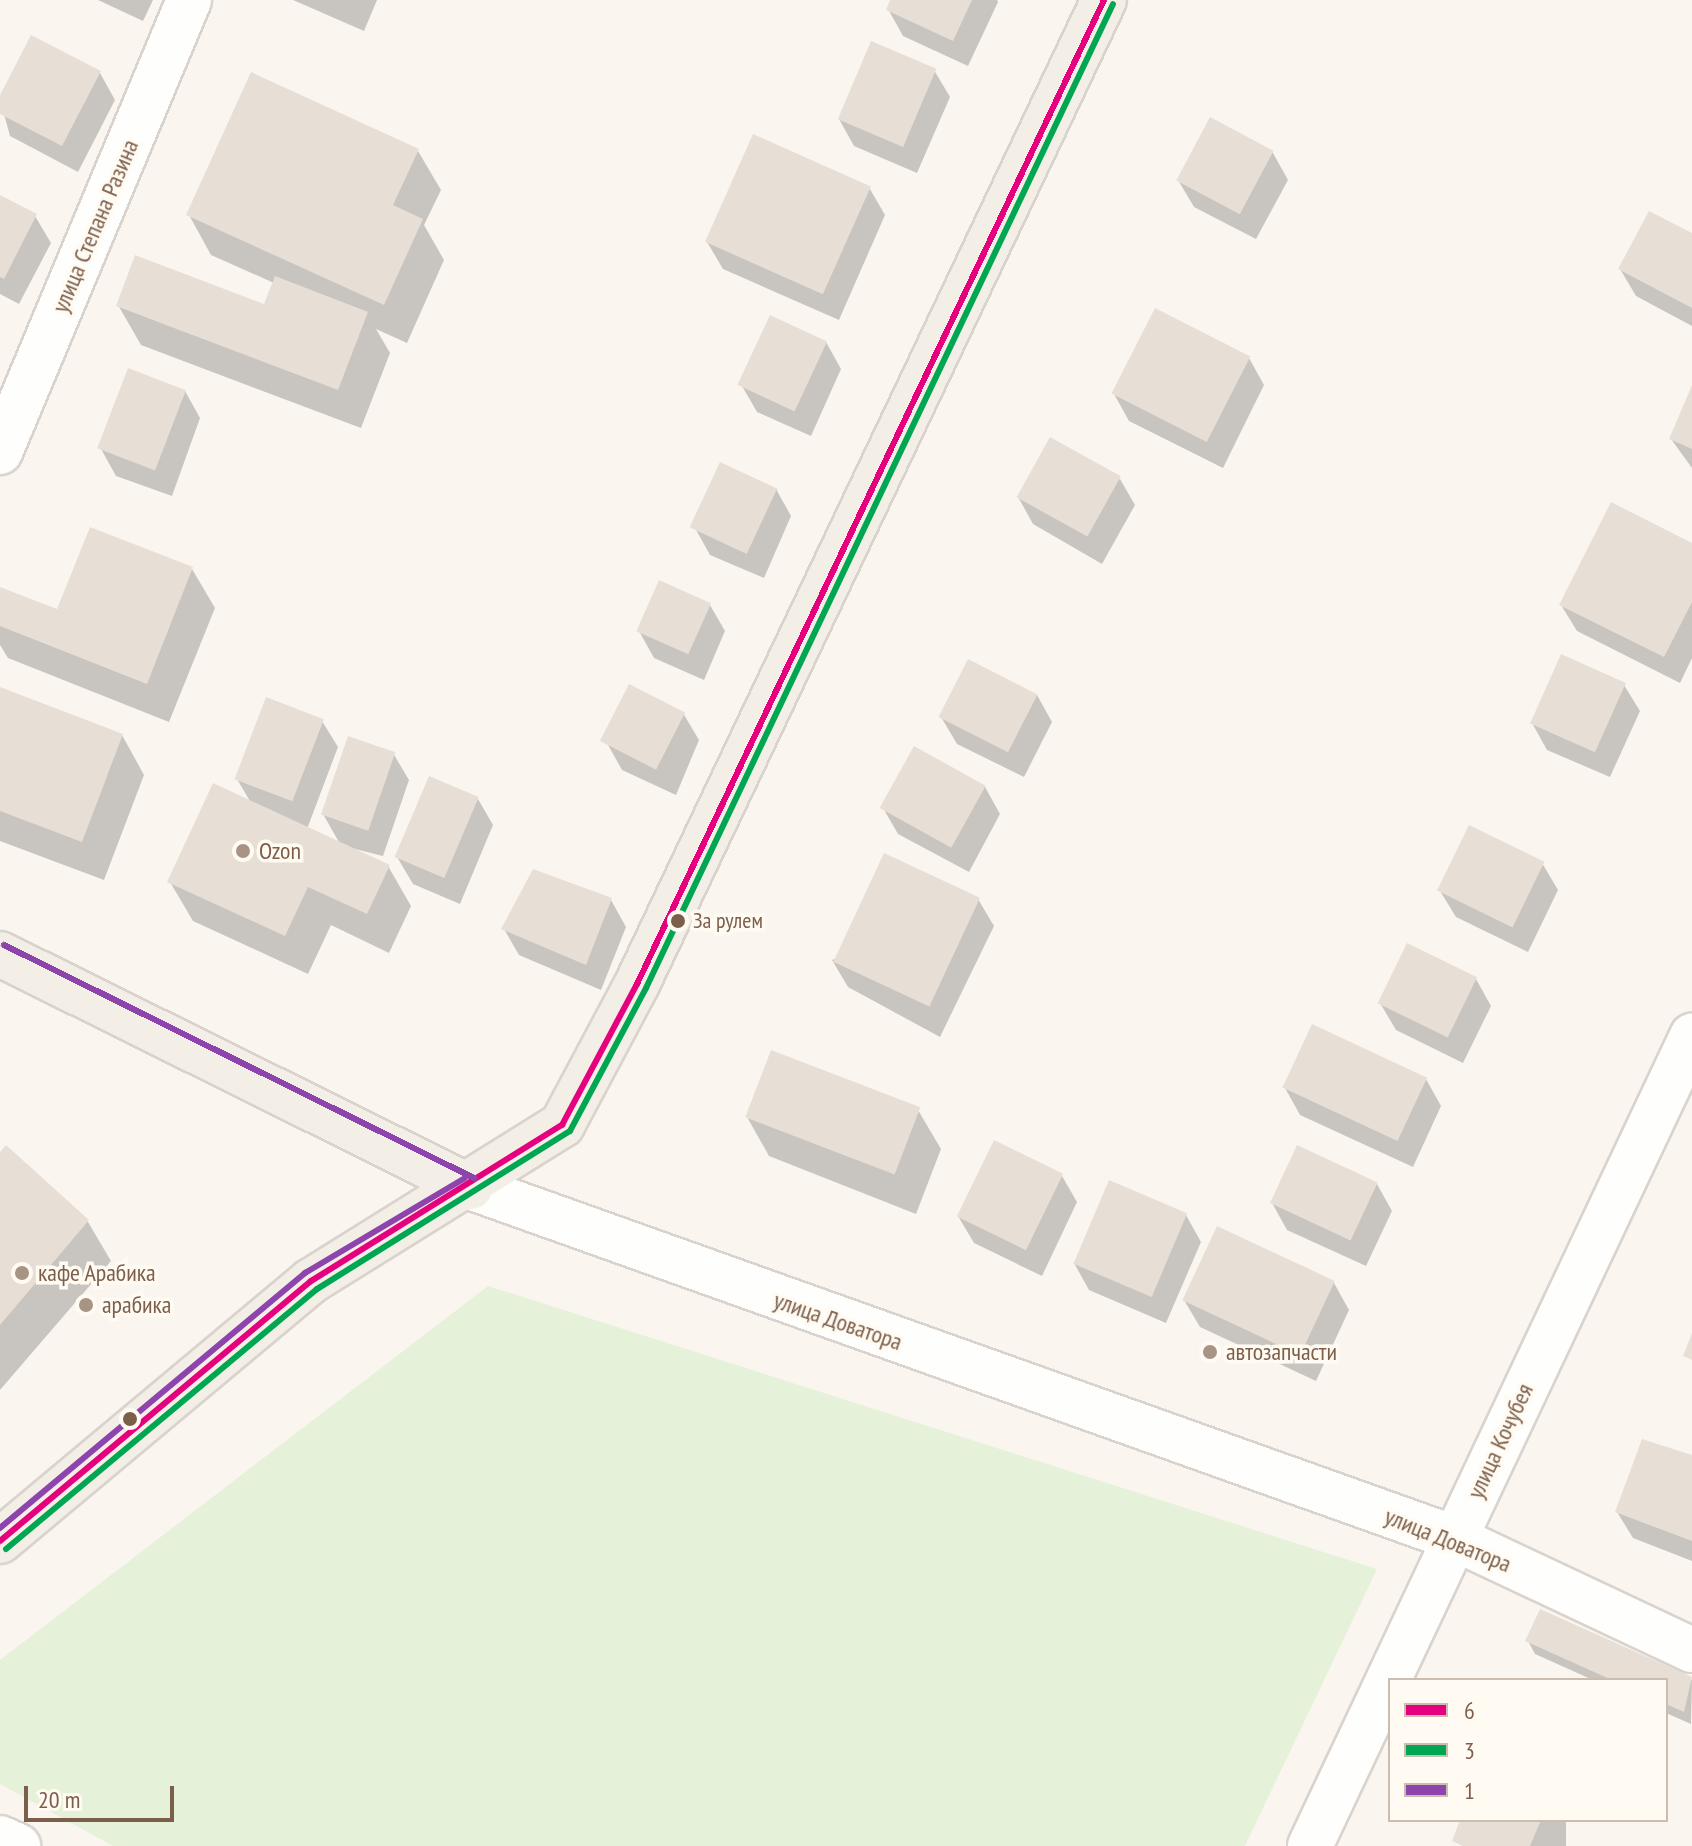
<!DOCTYPE html>
<meta charset="utf-8">
<style>
body{margin:0}
#map{position:relative;width:1692px;height:1846px;overflow:hidden;background:#faf6ef;font-family:"PT Sans Narrow",sans-serif}
div>[style]{position:absolute}
[style*='--x']{left:calc(var(--x)*1px);top:calc(var(--y)*1px);width:calc(var(--w)*1px);rotate:calc(var(--a)*1deg)}
.green>*{inset:0;background:#e6f1d9}
.shadow>*{inset:0;background:#0003;transform-origin:0 0}
.building>*{inset:0;background:#e7dfd6;transform-origin:0 0}
.roads{filter:drop-shadow(2px 0 #dad3cd) drop-shadow(-2px 0 #dad3cd) drop-shadow(0 2px #dad3cd) drop-shadow(0 -2px #dad3cd)}
.minor>*{height:44px;margin:-22px;padding:0 22px;transform-origin:22px;border-radius:22px;background:#fefefd}
.major>*{height:44px;margin:-22px;padding:0 22px;transform-origin:22px;border-radius:22px;background:#f4efe6}
.bus-1>*{height:6px;margin:-3px;padding:0 3px;transform-origin:3px;border-radius:3px;background:#e5007d}
.bus-2>*{height:6px;margin:-3px;padding:0 3px;transform-origin:3px;border-radius:3px;background:#00a651}
.bus-3>*{height:6px;margin:-3px;padding:0 3px;transform-origin:3px;border-radius:3px;background:#8e44ad}
.dots>*{width:22px;height:22px;translate:-50% -50%;box-sizing:border-box;border:4px solid #fffbf3;border-radius:50%}
span{translate:-50% -50%;white-space:nowrap;text-align:center;line-height:1.15;-webkit-text-stroke:7px #fffbf3;paint-order:stroke}
.bus-label{font-size:22px;color:#7c5f4b}
.left{translate:0 -50%;text-align:left}
.street-label{font-size:24px;color:#7c5f4b}
.poi-label{font-size:24px;color:#7c5f4b}
.legend{position:absolute;left:1388px;top:1678px;width:280px;height:144px;box-sizing:border-box;background:#fffbf3;border:2px solid #cbbdb0;margin:0;padding:10px 14px;list-style:none;font-size:24px;color:#7c5f4b}
.legend li{display:flex;align-items:center;gap:16px;height:40px}
.legend b{width:40px;border:2px solid #cbbdb0}
.scale{position:absolute;left:24px;top:1786px;width:150px;height:36px;box-sizing:border-box;border:4px solid #7c5f4b;border-top:0;padding-left:10px;font-size:24px;line-height:28px;white-space:nowrap;color:#7c5f4b;-webkit-text-stroke:6px #fffbf3;paint-order:stroke}
</style>
<div id="map">
<div class="green">
<div style="clip-path:polygon(488px 1286px,1377px 1569px,1245px 1846px,113px 1846px,0 1784px,0 1660px)"></div>
</div>
<div class="shadow">
<div style="clip-path:polygon(98px 0,153px 0,143px 21px)"></div>
<div style="clip-path:polygon(293px 0,377px 0,364px 31px)"></div>
<div style="clip-path:polygon(892px 0,997px 0,998px 2px,968px 66px,903px 36px,888px 9px)"></div>
<div style="clip-path:polygon(934px 70px,950px 97px,917px 173px,854px 146px,839px 119px)"></div>
<div style="clip-path:polygon(100px 73px,115px 100px,78px 172px,10px 136px,0 99px)"></div>
<div style="clip-path:polygon(1210px 119px,1273px 153px,1288px 180px,1256px 239px,1194px 207px,1178px 180px)"></div>
<div style="clip-path:polygon(418px 151px,441px 190px,424px 225px,444px 260px,407px 343px,376px 329px,390px 353px,361px 428px,141px 345px,118px 305px,265px 306px,274px 283px,211px 255px,189px 215px)"></div>
<div style="clip-path:polygon(870px 189px,885px 215px,839px 320px,723px 269px,707px 242px)"></div>
<div style="clip-path:polygon(0 198px,35px 216px,51px 243px,19px 304px,0 294px)"></div>
<div style="clip-path:polygon(1692px 236px,1692px 326px,1636px 296px,1620px 269px)"></div>
<div style="clip-path:polygon(826px 342px,841px 369px,811px 436px,757px 412px,742px 386px)"></div>
<div style="clip-path:polygon(1249px 358px,1264px 385px,1223px 468px,1129px 421px,1114px 394px)"></div>
<div style="clip-path:polygon(1692px 390px,1692px 468px,1671px 439px)"></div>
<div style="clip-path:polygon(185px 391px,200px 418px,172px 496px,116px 476px,101px 449px)"></div>
<div style="clip-path:polygon(1120px 479px,1135px 505px,1102px 564px,1033px 524px,1018px 497px)"></div>
<div style="clip-path:polygon(776px 489px,791px 516px,764px 578px,710px 555px,695px 528px)"></div>
<div style="clip-path:polygon(1692px 545px,1692px 658px,1680px 683px,1577px 631px,1561px 605px)"></div>
<div style="clip-path:polygon(192px 569px,215px 608px,169px 722px,8px 658px,0 645px,0 589px,58px 612px)"></div>
<div style="clip-path:polygon(710px 605px,725px 631px,704px 680px,654px 658px,639px 631px)"></div>
<div style="clip-path:polygon(1624px 685px,1640px 711px,1610px 777px,1547px 750px,1532px 723px)"></div>
<div style="clip-path:polygon(0 689px,122px 735px,144px 775px,104px 880px,0 841px)"></div>
<div style="clip-path:polygon(1037px 695px,1052px 722px,1024px 777px,957px 744px,941px 717px)"></div>
<div style="clip-path:polygon(683px 713px,699px 740px,676px 795px,622px 770px,607px 743px)"></div>
<div style="clip-path:polygon(322px 721px,338px 747px,307px 829px,340px 844px,323px 814px,393px 753px,409px 780px,383px 856px,347px 847px,388px 866px,411px 906px,389px 953px,331px 925px,308px 974px,193px 921px,170px 882px,251px 803px,237px 779px)"></div>
<div style="clip-path:polygon(985px 787px,1000px 814px,969px 872px,898px 834px,883px 808px)"></div>
<div style="clip-path:polygon(478px 799px,493px 825px,460px 904px,413px 884px,397px 857px)"></div>
<div style="clip-path:polygon(1542px 863px,1558px 890px,1528px 952px,1456px 917px,1440px 891px)"></div>
<div style="clip-path:polygon(978px 899px,994px 926px,940px 1037px,848px 987px,832px 960px)"></div>
<div style="clip-path:polygon(611px 900px,626px 927px,601px 990px,519px 955px,504px 929px)"></div>
<div style="clip-path:polygon(1476px 979px,1491px 1006px,1463px 1063px,1396px 1030px,1380px 1003px)"></div>
<div style="clip-path:polygon(1426px 1079px,1441px 1106px,1413px 1167px,1300px 1115px,1285px 1088px)"></div>
<div style="clip-path:polygon(918px 1110px,941px 1149px,916px 1214px,769px 1156px,747px 1117px)"></div>
<div style="clip-path:polygon(6px 1148px,88px 1222px,111px 1261px,0 1390px,0 1155px)"></div>
<div style="clip-path:polygon(1062px 1176px,1077px 1202px,1042px 1276px,974px 1243px,958px 1216px)"></div>
<div style="clip-path:polygon(1377px 1184px,1392px 1211px,1366px 1266px,1287px 1230px,1272px 1203px)"></div>
<div style="clip-path:polygon(1186px 1215px,1201px 1242px,1166px 1323px,1089px 1290px,1074px 1263px)"></div>
<div style="clip-path:polygon(1334px 1283px,1349px 1310px,1316px 1381px,1200px 1327px,1184px 1300px)"></div>
<div style="clip-path:polygon(1692px 1457px,1692px 1561px,1633px 1538px,1617px 1512px)"></div>
<div style="clip-path:polygon(1541px 1612px,1692px 1680px,1691px 1724px,1666px 1713px,1666px 1680px,1593px 1680px,1535px 1654px,1528px 1641px)"></div>
<div style="left:1462px;top:1820px;width:104px;height:26px"></div>
</div>
<div class="building">
<div style="clip-path:polygon(890px 0,972px 0,953px 41px,886px 10px)"></div>
<div style="clip-path:polygon(31px 35px,101px 71px,62px 146px,0 114px,0 95px)"></div>
<div style="left:871px;top:41px;width:71px;height:85px;rotate:23deg"></div>
<div style="clip-path:polygon(251px 72px,419px 149px,393px 205px,423px 219px,384px 305px,186px 215px)"></div>
<div style="left:1210px;top:117px;width:72px;height:72px;rotate:28deg"></div>
<div style="left:753px;top:134px;width:129px;height:118px;rotate:24deg"></div>
<div style="clip-path:polygon(0 195px,37px 214px,4px 279px,0 277px)"></div>
<div style="clip-path:polygon(1649px 211px,1692px 233px,1692px 308px,1618px 269px)"></div>
<div style="clip-path:polygon(135px 255px,264px 304px,275px 276px,368px 312px,338px 390px,116px 306px)"></div>
<div style="left:1155px;top:308px;width:107px;height:96px;rotate:27deg"></div>
<div style="left:770px;top:315px;width:63px;height:77px;rotate:25deg"></div>
<div style="left:128px;top:368px;width:62px;height:86px;rotate:21deg"></div>
<div style="clip-path:polygon(1692px 385px,1692px 449px,1669px 439px)"></div>
<div style="left:1050px;top:437px;width:81px;height:69px;rotate:29deg"></div>
<div style="left:720px;top:462px;width:63px;height:72px;rotate:25deg"></div>
<div style="clip-path:polygon(1611px 502px,1692px 543px,1692px 602px,1664px 657px,1559px 605px)"></div>
<div style="clip-path:polygon(90px 527px,193px 567px,147px 684px,0 626px,0 587px,57px 609px)"></div>
<div style="left:659px;top:580px;width:57px;height:56px;rotate:24deg"></div>
<div style="left:1561px;top:654px;width:71px;height:76px;rotate:24deg"></div>
<div style="left:968px;top:659px;width:78px;height:65px;rotate:27deg"></div>
<div style="left:629px;top:684px;width:63px;height:64px;rotate:27deg"></div>
<div style="clip-path:polygon(0 687px,123px 734px,82px 842px,0 811px)"></div>
<div style="left:266px;top:697px;width:62px;height:88px;rotate:21deg"></div>
<div style="left:348px;top:736px;width:50px;height:83px;rotate:19deg"></div>
<div style="left:914px;top:746px;width:82px;height:71px;rotate:29deg"></div>
<div style="left:429px;top:776px;width:54px;height:88px;rotate:23deg"></div>
<div style="clip-path:polygon(213px 783px,390px 865px,367px 914px,308px 887px,285px 936px,167px 882px)"></div>
<div style="left:1469px;top:825px;width:84px;height:73px;rotate:26deg"></div>
<div style="left:884px;top:853px;width:106px;height:120px;rotate:25deg"></div>
<div style="clip-path:polygon(533px 869px,612px 898px,586px 965px,501px 929px)"></div>
<div style="left:1407px;top:943px;width:78px;height:67px;rotate:26deg"></div>
<div style="left:1312px;top:1024px;width:127px;height:70px;rotate:25deg"></div>
<div style="left:771px;top:1050px;width:160px;height:72px;rotate:21deg"></div>
<div style="left:994px;top:1140px;width:77px;height:85px;rotate:26deg"></div>
<div style="clip-path:polygon(6px 1145px,89px 1220px,0 1325px,0 1152px)"></div>
<div style="left:1297px;top:1145px;width:89px;height:64px;rotate:25deg"></div>
<div style="left:1109px;top:1180px;width:85px;height:91px;rotate:23deg"></div>
<div style="left:1217px;top:1226px;width:130px;height:82px;rotate:25deg"></div>
<div style="clip-path:polygon(1692px 1333px,1692px 1360px,1683px 1356px)"></div>
<div style="clip-path:polygon(1642px 1439px,1692px 1455px,1692px 1541px,1615px 1512px)"></div>
<div style="clip-path:polygon(1540px 1609px,1692px 1677px,1684px 1712px,1666px 1704px,1666px 1680px,1612px 1680px,1525px 1641px)"></div>
<div style="clip-path:polygon(1460px 1820px,1541px 1820px,1530px 1846px,1463px 1846px,1452px 1841px)"></div>
</div>
<div class="roads">
<div class="minor">
<div style="--x:0;--y:452;--w:490;--a:-67.3"></div>
<div style="--x:470;--y:1187;--w:1045;--a:19.63"></div>
<div style="--x:1454;--y:1538;--w:263;--a:25.2"></div>
<div style="--x:0;--y:1838;--w:20;--a:24"></div>
<div style="--x:1310;--y:1846;--w:896;--a:-64.75"></div>
</div>
<div class="major">
<div style="--x:0;--y:954;--w:525;--a:26.37"></div>
<div style="--x:0;--y:1541;--w:405;--a:-39.9"></div>
<div style="--x:311;--y:1281;--w:296;--a:-31.9"></div>
<div style="--x:562;--y:1125;--w:160;--a:-62"></div>
<div style="--x:637;--y:984;--w:1089;--a:-64.61"></div>
</div>
</div>
<div class="bus-1">
<div style="--x:0;--y:1541;--w:405;--a:-39.9"></div>
<div style="--x:311;--y:1281;--w:296;--a:-31.9"></div>
<div style="--x:562;--y:1125;--w:160;--a:-62"></div>
<div style="--x:637;--y:984;--w:1089;--a:-64.61"></div>
</div>
<div class="bus-2">
<div style="--x:6;--y:1549;--w:405;--a:-39.9"></div>
<div style="--x:317;--y:1289;--w:298;--a:-32"></div>
<div style="--x:570;--y:1131;--w:162;--a:-62"></div>
<div style="--x:646;--y:988;--w:1089;--a:-64.61"></div>
</div>
<div class="bus-3">
<div style="--x:4;--y:945;--w:525;--a:26.37"></div>
<div style="--x:0;--y:1528;--w:398;--a:-39.9"></div>
<div style="--x:305;--y:1273;--w:186;--a:-30.7"></div>
</div>
<div class="dots">
<div style="left:243px;top:851px;background:#a89484"></div>
<div style="left:678px;top:921px;background:#7c5f4b"></div>
<div style="left:22px;top:1273px;background:#a89484"></div>
<div style="left:86px;top:1305px;background:#a89484"></div>
<div style="left:1210px;top:1352px;background:#a89484"></div>
<div style="left:130px;top:1419px;background:#7c5f4b"></div>
</div>
<div class="bus-label">
<span class="left" style="left:693px;top:921px">За рулем</span>
</div>
<div class="street-label">
<span style="left:95px;top:226px;rotate:-67deg">улица Степана Разина</span>
<span style="left:838px;top:1321px;rotate:19deg">улица Доватора</span>
<span style="left:1500px;top:1441px;rotate:-65deg">улица Кочубея</span>
<span style="left:1448px;top:1540px;rotate:22deg">улица Доватора</span>
</div>
<div class="poi-label">
<span class="left" style="left:259px;top:851px">Ozon</span>
<span class="left" style="left:38px;top:1273px">кафе Арабика</span>
<span class="left" style="left:102px;top:1305px">арабика</span>
<span class="left" style="left:1226px;top:1352px">автозапчасти</span>
</div>
<ul class="legend">
<li><b style="height:10px;background:#e5007d"></b>6</li>
<li><b style="height:10px;background:#00a651"></b>3</li>
<li><b style="height:10px;background:#8e44ad"></b>1</li>
</ul>
<div class="scale">20 m</div>
</div>
